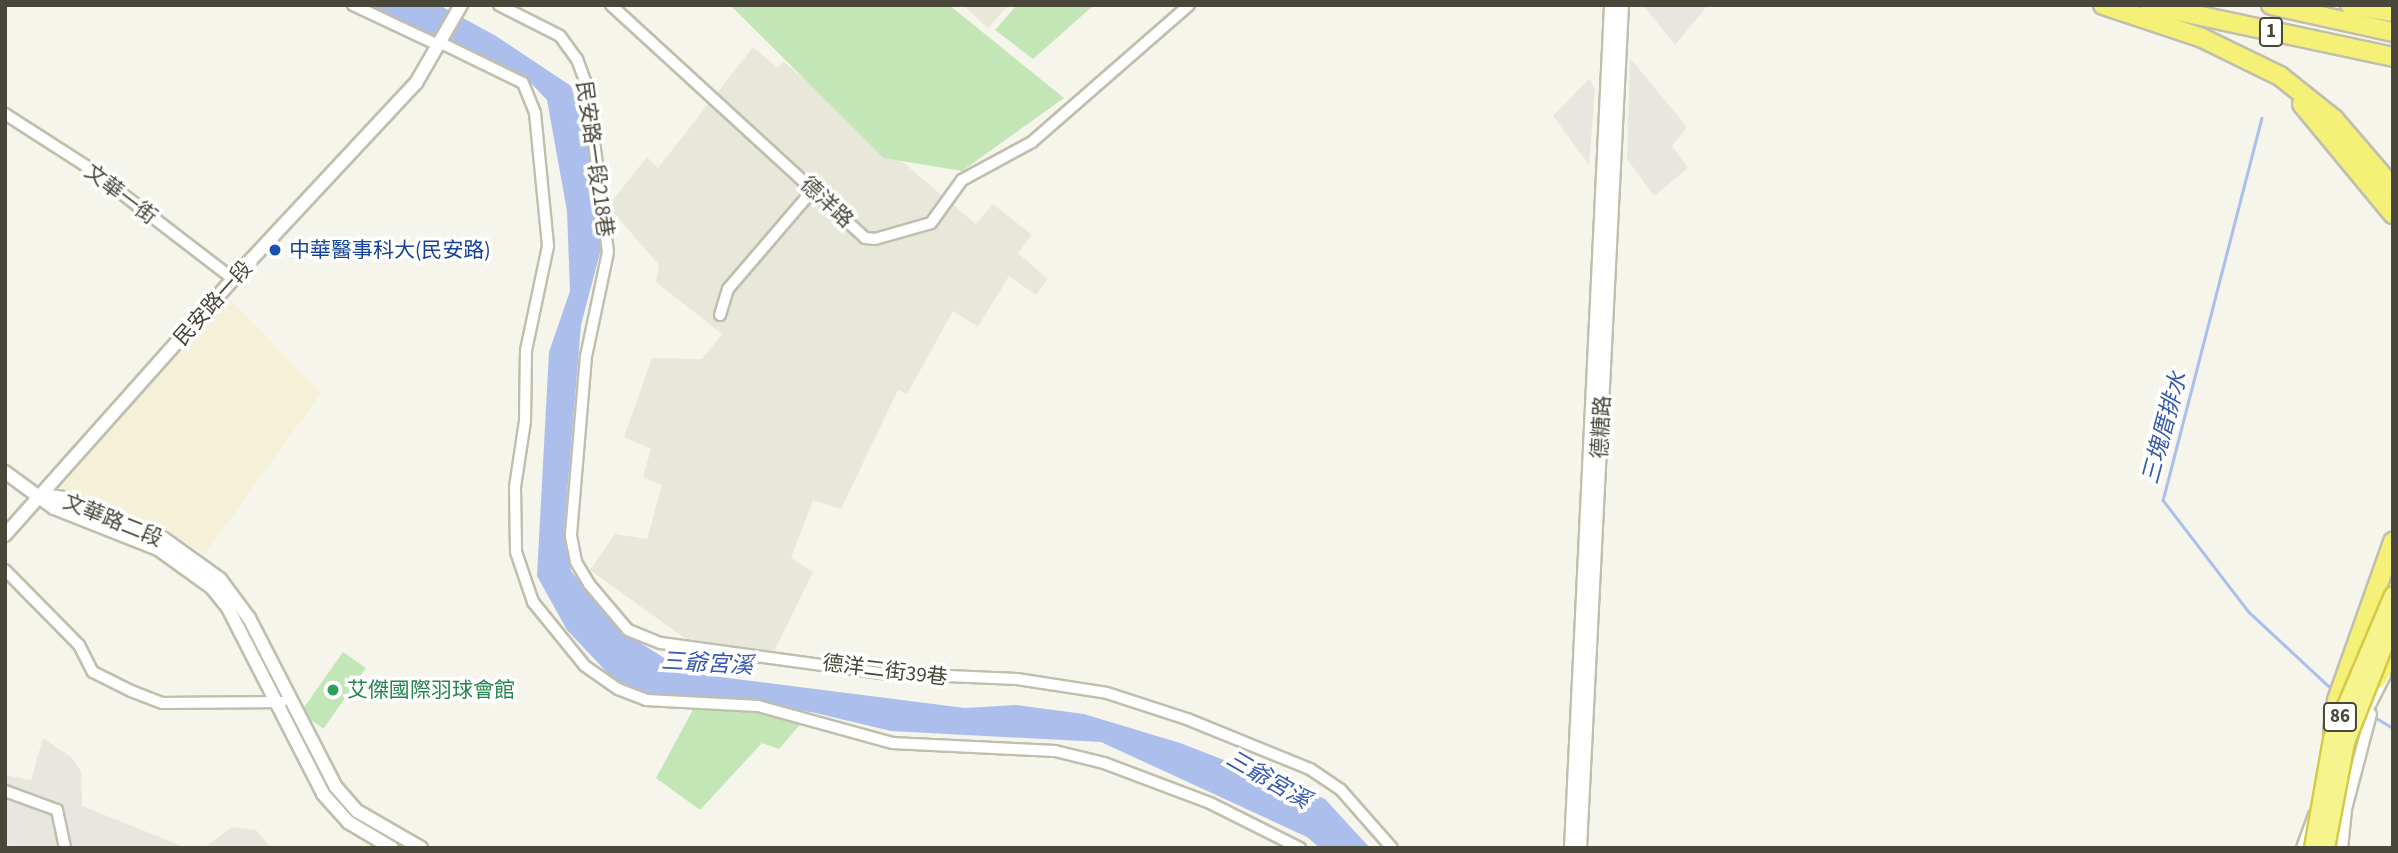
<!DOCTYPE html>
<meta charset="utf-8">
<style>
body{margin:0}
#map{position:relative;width:2398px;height:853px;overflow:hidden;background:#f5f5eb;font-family:"Source Sans 3","Noto Sans TC",sans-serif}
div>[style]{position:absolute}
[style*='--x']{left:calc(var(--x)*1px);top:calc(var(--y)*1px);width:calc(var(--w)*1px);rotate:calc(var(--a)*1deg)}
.residential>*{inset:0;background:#e8e8da}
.commercial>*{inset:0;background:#f4f1d8}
.industrial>*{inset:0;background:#e7e6df}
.green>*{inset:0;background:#c3e6b7;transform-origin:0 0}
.water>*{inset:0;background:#acbfec}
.stream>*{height:2.5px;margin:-1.25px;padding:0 1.25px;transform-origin:1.25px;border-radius:1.25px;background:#acbfec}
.roads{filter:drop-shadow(2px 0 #c0bfae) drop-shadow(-2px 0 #c0bfae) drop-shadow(0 2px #c0bfae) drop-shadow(0 -2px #c0bfae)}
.minor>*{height:10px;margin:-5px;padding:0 5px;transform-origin:5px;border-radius:5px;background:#fff}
.tertiary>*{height:12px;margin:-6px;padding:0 6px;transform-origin:6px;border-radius:6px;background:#fff}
.motorway>*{height:18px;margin:-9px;padding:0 9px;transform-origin:9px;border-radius:9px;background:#f5f076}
.bridges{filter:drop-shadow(2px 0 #d4ca46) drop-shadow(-2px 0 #d4ca46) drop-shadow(0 2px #d4ca46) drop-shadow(0 -2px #d4ca46)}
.trunk-bridge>*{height:16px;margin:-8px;padding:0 8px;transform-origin:8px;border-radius:8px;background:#f6f48c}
.dots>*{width:19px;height:19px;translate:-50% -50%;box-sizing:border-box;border:4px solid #fff;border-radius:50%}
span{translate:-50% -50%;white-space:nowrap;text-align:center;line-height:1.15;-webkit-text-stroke:7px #fff;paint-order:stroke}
.shield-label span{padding:2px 5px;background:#fff;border:2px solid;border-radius:5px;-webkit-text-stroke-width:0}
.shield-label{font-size:19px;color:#494739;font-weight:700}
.street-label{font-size:21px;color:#494739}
.transit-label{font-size:21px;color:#164399}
.left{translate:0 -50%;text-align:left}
.leisure-label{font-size:21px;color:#27864d}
.water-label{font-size:23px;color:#3859af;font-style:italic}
.frame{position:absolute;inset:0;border:7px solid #494739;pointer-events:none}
</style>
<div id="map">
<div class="residential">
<div style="clip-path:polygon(963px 5px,1009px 5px,988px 28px)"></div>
<div style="clip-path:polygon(753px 47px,778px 68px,783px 61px,976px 224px,993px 204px,1032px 235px,1018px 253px,1048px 279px,1036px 295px,1009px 276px,978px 327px,953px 311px,907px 394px,898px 390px,841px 509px,813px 500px,791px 558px,813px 572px,774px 652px,687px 640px,590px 570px,615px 534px,647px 539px,662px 485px,643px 477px,651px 449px,624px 437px,652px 358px,702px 359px,722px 334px,656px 282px,659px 265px,608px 206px,647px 157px,658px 168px)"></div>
</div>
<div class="commercial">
<div style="clip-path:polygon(226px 296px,321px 393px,205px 554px,160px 527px,58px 490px)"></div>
</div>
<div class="industrial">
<div style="clip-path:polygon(1643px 5px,1708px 5px,1675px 45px)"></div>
<div style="clip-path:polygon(1630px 58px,1687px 127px,1672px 146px,1688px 168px,1654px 196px,1627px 159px)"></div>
<div style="clip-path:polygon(1589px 79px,1595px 88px,1589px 165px,1553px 116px)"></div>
<div style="clip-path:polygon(43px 738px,72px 758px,81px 771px,82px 806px,187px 848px,11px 848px,5px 840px,5px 775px,31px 780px)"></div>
<div style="clip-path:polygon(232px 827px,256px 830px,271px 848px,204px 848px)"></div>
</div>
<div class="green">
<div style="clip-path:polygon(730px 5px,949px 5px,1064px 98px,962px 171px,884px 158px)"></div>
<div style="clip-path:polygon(1017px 5px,1094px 5px,1033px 59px,995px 30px)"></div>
<div style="left:343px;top:652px;width:28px;height:74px;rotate:35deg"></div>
<div style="clip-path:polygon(696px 704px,726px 704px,805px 719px,779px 749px,762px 743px,700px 810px,656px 778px)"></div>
</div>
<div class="water">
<div style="clip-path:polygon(369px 5px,439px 5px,496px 36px,571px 86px,592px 154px,602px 245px,581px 325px,564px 532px,571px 571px,618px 629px,688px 673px,965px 708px,1016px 705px,1084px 714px,1180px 743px,1325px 799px,1370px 848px,1320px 848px,1307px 837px,1101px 742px,891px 731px,811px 712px,657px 697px,618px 684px,567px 630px,537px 576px,549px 352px,570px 291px,567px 211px,547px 100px,525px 77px,404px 25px)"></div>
</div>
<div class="stream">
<div style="--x:2262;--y:118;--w:395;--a:104.5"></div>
<div style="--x:2163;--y:500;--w:141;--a:52.5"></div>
<div style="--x:2249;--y:612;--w:115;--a:42.9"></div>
<div style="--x:2378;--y:719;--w:17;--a:31"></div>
</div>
<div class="roads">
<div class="minor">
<div style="--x:353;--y:5;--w:94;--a:25.2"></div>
<div style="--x:499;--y:5;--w:68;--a:26.9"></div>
<div style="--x:560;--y:36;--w:29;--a:54"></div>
<div style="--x:577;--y:59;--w:29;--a:70"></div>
<div style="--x:587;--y:86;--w:167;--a:82.8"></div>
<div style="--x:608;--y:252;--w:106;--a:101.9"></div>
<div style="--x:586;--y:356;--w:181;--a:94.8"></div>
<div style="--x:571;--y:536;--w:26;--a:79"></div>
<div style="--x:576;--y:562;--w:26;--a:59"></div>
<div style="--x:589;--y:584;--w:60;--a:49.7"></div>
<div style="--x:628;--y:630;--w:35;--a:22"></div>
<div style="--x:661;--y:643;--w:220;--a:7.8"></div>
<div style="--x:879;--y:673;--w:138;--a:2.5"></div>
<div style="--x:1017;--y:679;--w:91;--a:8.8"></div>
<div style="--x:1107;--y:693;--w:84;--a:18"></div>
<div style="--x:1187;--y:719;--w:133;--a:22.1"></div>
<div style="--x:1310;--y:769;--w:37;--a:34"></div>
<div style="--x:1341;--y:790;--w:77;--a:48.7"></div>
<div style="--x:611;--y:5;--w:345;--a:42.5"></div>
<div style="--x:865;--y:238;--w:10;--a:6"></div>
<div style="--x:875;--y:239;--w:58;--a:-15.9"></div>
<div style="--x:931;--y:223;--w:53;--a:-54.2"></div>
<div style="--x:962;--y:180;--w:80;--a:-28.5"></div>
<div style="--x:1032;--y:142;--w:208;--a:-41.1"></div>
<div style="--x:439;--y:42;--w:93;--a:26"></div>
<div style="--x:523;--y:83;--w:32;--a:68"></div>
<div style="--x:535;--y:113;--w:134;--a:84.4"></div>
<div style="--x:548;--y:246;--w:106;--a:101.9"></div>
<div style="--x:526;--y:350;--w:71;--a:90.8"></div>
<div style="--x:525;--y:421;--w:67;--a:98.6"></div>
<div style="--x:515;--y:487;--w:65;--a:89.1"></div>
<div style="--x:516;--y:552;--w:53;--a:71.2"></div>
<div style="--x:533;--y:602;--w:82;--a:50.9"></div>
<div style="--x:585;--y:666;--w:40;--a:34.9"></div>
<div style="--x:618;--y:689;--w:30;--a:21"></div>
<div style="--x:646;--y:700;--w:112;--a:3.1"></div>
<div style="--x:758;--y:706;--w:139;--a:15.4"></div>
<div style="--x:892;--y:743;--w:163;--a:2.8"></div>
<div style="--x:1055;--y:751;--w:50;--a:13.8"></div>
<div style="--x:1104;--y:763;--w:113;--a:20.7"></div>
<div style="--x:1210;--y:803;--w:101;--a:26.6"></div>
<div style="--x:5;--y:114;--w:96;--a:32.7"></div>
<div style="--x:86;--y:166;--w:185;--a:37.5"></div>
<div style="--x:720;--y:315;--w:27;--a:-73"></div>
<div style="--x:728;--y:289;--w:130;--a:-49.4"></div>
<div style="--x:5;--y:570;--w:105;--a:45.4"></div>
<div style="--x:79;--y:645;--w:30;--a:63"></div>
<div style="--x:93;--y:672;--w:42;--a:26.6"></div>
<div style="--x:131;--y:691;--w:33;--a:21"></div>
<div style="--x:162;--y:703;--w:120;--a:-0.5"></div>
<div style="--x:2359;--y:727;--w:58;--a:-63.4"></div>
<div style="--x:5;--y:791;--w:55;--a:20.1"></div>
<div style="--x:57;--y:810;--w:39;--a:78"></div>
<div style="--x:2302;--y:848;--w:35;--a:-70"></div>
<div style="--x:2342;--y:848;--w:39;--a:-84"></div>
<div style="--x:2346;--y:809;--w:98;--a:-75.3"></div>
</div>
<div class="tertiary">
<div style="--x:5;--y:472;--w:61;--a:36.3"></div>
<div style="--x:54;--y:508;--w:112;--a:21.5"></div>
<div style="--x:158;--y:549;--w:67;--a:35.8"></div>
<div style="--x:212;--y:588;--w:26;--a:51"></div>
<div style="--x:228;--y:608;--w:209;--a:62.9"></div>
<div style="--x:323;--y:794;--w:38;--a:48"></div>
<div style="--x:348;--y:822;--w:51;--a:30.6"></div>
<div style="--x:42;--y:495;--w:22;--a:8"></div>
<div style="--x:64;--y:498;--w:108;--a:22.3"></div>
<div style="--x:164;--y:539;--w:69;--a:35.5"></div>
<div style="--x:220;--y:579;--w:49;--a:53.4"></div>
<div style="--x:249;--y:618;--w:190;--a:62.8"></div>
<div style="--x:336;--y:787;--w:32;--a:49"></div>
<div style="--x:357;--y:811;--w:74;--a:30"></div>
<div style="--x:5;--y:535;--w:343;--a:-48.3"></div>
<div style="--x:233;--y:279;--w:268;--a:-47"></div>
<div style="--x:416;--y:83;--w:90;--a:-60"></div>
<div style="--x:1571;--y:848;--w:844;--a:-87.28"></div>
<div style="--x:1580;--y:848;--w:844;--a:-87.15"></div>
</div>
<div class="motorway">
<div style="--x:2103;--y:5;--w:104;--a:18.4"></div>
<div style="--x:2202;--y:38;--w:87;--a:26"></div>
<div style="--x:2280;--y:76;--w:69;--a:38.5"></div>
<div style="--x:2334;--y:119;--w:91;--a:49.5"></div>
<div style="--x:2149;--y:5;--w:249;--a:12"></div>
<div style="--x:2271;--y:5;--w:125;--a:12.5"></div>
<div style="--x:2350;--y:5;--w:44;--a:9.2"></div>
<div style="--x:2302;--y:104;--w:143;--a:50.4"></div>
<div style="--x:2377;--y:679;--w:35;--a:-63"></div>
<div style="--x:2333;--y:732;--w:32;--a:-83"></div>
<div style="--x:2337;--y:700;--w:168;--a:-70.5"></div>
</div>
</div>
<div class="bridges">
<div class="trunk-bridge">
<div style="--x:2313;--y:848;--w:111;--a:-80.1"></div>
<div style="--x:2332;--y:739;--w:156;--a:-67"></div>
<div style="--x:2326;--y:848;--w:108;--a:-79.3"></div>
<div style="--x:2346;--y:742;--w:128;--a:-68.4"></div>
</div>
</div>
<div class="dots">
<div style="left:275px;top:250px;background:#1a4fb4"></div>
<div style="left:333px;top:690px;background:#2e9e5b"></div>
</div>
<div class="shield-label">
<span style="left:2271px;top:32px">1</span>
<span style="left:2340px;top:717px">86</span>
</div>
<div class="street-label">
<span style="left:595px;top:159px;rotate:82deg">民安路一段218巷</span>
<span style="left:121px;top:194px;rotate:37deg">文華一街</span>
<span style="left:827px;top:202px;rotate:43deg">德洋路</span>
<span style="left:213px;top:303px;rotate:-48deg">民安路一段</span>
<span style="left:1601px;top:427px;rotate:-87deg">德糖路</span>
<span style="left:113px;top:520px;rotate:22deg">文華路二段</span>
<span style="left:885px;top:670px;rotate:7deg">德洋二街39巷</span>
</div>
<div class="transit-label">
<span class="left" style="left:289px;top:250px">中華醫事科大(民安路)</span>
</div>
<div class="leisure-label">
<span class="left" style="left:347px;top:690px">艾傑國際羽球會館</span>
</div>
<div class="water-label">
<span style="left:2165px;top:428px;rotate:-75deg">三塊厝排水</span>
<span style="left:707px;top:664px;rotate:3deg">三爺宮溪</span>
<span style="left:1268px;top:780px;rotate:30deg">三爺宮溪</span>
</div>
<div class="frame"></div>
</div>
